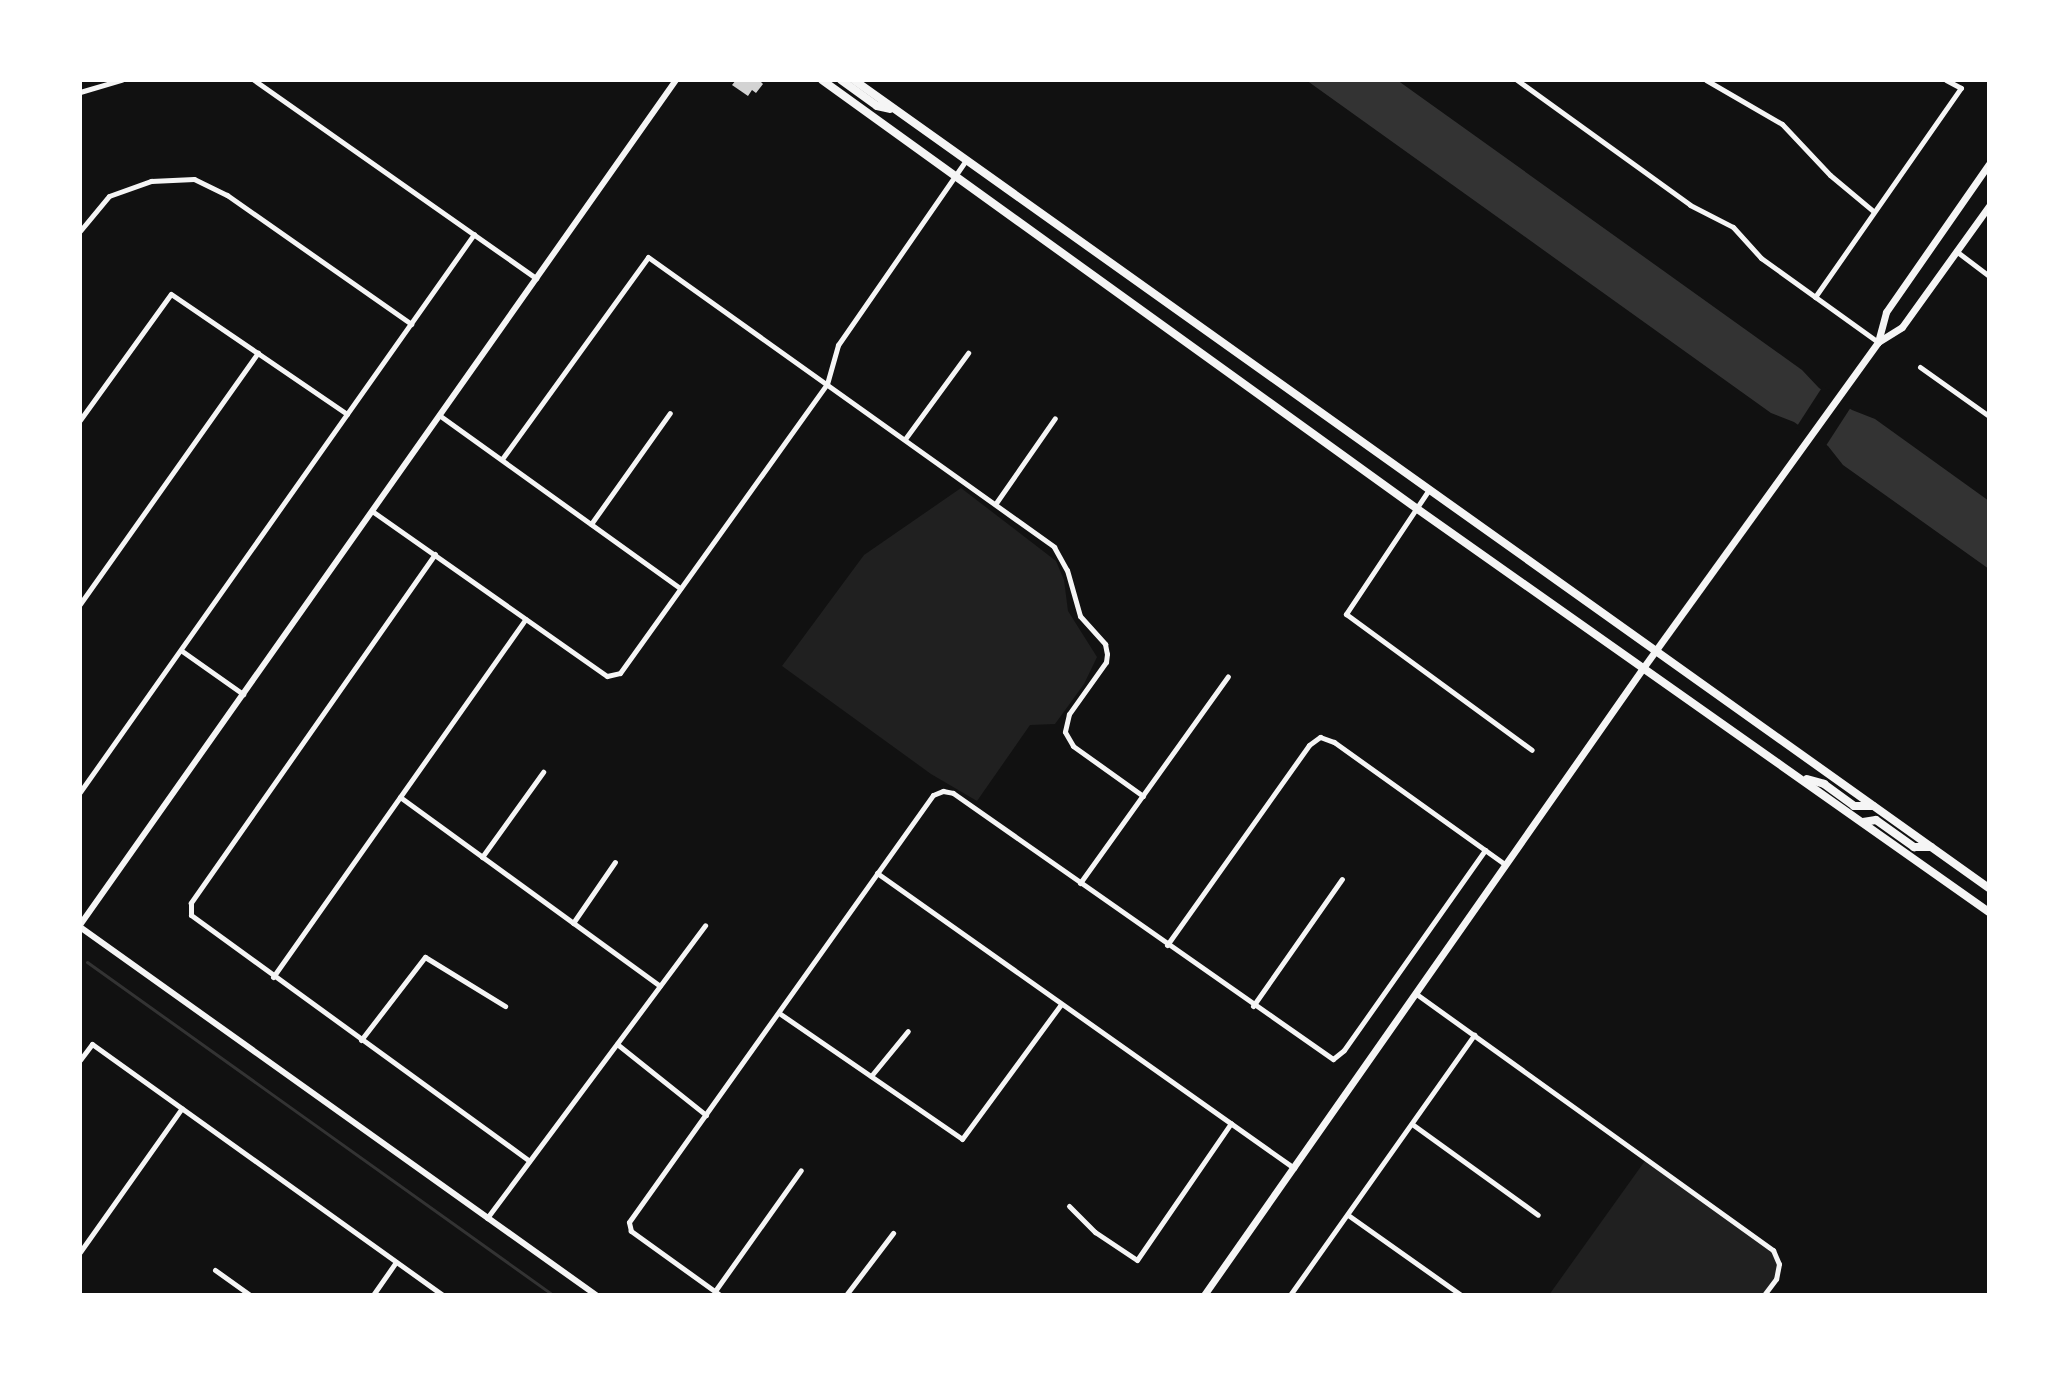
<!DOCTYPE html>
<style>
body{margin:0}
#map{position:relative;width:2069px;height:1375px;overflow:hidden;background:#111;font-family:"Roboto Condensed",sans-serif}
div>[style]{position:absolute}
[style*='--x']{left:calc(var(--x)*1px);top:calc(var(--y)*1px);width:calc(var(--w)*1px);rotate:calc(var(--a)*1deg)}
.green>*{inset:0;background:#202020}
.water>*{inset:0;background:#333}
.pier>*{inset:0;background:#111;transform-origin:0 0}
.stream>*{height:3px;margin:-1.5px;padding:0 1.5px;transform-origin:1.5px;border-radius:1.5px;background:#333}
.building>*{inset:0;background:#d3d3d3}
.minor>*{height:5px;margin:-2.5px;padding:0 2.5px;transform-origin:2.5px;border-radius:2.5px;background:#f5f5f5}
.tertiary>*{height:6px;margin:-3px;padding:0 3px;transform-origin:3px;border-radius:3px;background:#f5f5f5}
.secondary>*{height:7px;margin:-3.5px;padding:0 3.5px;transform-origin:3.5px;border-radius:3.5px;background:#f5f5f5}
.primary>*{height:8px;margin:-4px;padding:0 4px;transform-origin:4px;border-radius:4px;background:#f5f5f5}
span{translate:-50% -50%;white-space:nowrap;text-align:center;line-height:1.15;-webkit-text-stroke:8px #fff;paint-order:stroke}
.frame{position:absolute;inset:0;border:82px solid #fff;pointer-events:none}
</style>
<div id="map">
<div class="green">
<div style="clip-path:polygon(961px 488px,1056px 561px,1064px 580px,1068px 611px,1097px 657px,1084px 684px,1055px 724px,1030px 725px,977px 801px,931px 774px,782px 666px,864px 555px)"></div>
<div style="clip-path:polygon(1647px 1158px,1773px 1250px,1779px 1264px,1776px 1279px,1764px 1295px,1549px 1295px)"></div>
</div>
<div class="water">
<div style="clip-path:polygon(1306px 80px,1397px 80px,1802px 370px,1819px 388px,1852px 410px,1875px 419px,1989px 501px,1989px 569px,1843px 465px,1828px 446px,1794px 422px,1771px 413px)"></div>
</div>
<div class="pier">
<div style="left:1823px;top:386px;width:35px;height:50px;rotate:33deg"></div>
</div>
<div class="stream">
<div style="--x:87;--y:962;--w:573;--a:35.55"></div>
</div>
<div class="building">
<div style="clip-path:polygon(736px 80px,759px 80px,763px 84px,756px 93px,752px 90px,748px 96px,732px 85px)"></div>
</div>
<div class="minor">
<div style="--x:254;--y:80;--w:345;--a:35.1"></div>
<div style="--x:1517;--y:80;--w:213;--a:35.8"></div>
<div style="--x:1690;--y:205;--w:48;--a:27.1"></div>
<div style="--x:1733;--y:227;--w:42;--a:47.9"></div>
<div style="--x:1761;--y:258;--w:144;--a:35.7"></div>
<div style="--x:1706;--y:80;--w:88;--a:30.1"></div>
<div style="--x:1782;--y:124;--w:70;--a:46.7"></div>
<div style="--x:1830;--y:175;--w:56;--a:39.9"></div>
<div style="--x:80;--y:92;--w:43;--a:-16.3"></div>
<div style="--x:80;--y:231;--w:45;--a:-50.4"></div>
<div style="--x:109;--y:196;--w:45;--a:-19.7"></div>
<div style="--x:151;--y:181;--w:43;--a:-2.7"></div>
<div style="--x:194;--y:179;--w:37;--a:26"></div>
<div style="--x:227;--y:195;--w:225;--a:35"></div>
<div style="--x:1956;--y:251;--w:41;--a:37.1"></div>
<div style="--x:1815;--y:297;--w:255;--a:-55.1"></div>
<div style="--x:1961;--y:88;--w:17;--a:-152"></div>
<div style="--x:1920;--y:367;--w:85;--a:35.4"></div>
<div style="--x:439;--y:415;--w:297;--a:35.7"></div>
<div style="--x:80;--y:420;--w:155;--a:-54.2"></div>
<div style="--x:171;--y:294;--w:213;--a:34.3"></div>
<div style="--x:905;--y:439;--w:107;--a:-53.8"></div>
<div style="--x:502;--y:459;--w:249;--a:-54.1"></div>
<div style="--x:648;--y:257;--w:499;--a:35.5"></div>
<div style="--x:1054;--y:547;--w:26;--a:61"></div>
<div style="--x:1067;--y:570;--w:48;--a:74.2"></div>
<div style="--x:1080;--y:616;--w:38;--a:48"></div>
<div style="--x:1105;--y:644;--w:10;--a:79"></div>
<div style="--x:1107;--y:654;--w:8;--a:97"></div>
<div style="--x:1106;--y:662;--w:64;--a:125.4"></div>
<div style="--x:1069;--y:714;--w:18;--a:103"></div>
<div style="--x:1065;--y:732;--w:16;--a:60"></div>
<div style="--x:1073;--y:746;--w:86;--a:35.5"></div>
<div style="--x:1428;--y:491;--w:148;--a:123.7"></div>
<div style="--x:1346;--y:614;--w:230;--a:36.2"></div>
<div style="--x:996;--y:503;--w:103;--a:-55.2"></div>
<div style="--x:372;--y:511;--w:287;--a:35.1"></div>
<div style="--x:607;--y:676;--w:13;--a:-13"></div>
<div style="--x:620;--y:673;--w:355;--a:-54.4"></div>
<div style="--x:827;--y:384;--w:41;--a:-74.2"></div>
<div style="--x:838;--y:345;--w:225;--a:-55.3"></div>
<div style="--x:591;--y:524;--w:136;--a:-54.6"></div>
<div style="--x:435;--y:554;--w:426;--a:125"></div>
<div style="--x:191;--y:903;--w:12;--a:90"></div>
<div style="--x:191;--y:915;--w:418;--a:36"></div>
<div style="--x:80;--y:604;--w:308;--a:-54.7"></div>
<div style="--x:182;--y:651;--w:75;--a:35.2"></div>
<div style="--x:80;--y:792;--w:683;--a:-54.77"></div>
<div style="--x:400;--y:797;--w:321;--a:36"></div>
<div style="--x:482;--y:857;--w:105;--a:-54.3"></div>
<div style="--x:877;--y:873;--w:511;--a:35.28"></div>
<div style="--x:1080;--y:883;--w:254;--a:-54.4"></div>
<div style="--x:573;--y:923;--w:74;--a:-55.5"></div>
<div style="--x:1167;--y:945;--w:245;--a:-54.6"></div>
<div style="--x:1309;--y:745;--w:14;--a:-36"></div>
<div style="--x:1320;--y:737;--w:15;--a:20"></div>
<div style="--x:1334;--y:742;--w:211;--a:35.6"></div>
<div style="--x:273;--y:977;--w:438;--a:-54.8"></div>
<div style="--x:1415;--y:993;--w:441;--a:35.7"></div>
<div style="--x:1773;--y:1250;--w:15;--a:67"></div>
<div style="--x:1779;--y:1264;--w:15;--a:101"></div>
<div style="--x:1776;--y:1279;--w:20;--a:127"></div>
<div style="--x:1253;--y:1006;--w:155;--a:-55"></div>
<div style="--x:779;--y:1013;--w:222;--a:34.5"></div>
<div style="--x:962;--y:1139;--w:167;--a:-53.7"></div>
<div style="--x:361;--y:1040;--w:105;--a:-52.4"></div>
<div style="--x:425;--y:957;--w:94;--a:31.5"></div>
<div style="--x:617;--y:1044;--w:114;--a:38.6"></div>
<div style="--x:80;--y:1060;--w:20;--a:-53"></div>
<div style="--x:92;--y:1044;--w:431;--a:35.6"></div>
<div style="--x:871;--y:1076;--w:58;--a:-50.6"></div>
<div style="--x:1412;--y:1124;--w:155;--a:35.8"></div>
<div style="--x:1069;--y:1206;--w:37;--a:45"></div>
<div style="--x:1095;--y:1232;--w:50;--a:33.7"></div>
<div style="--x:1137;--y:1260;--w:166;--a:-55.5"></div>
<div style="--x:1348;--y:1215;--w:138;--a:35.3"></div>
<div style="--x:487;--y:1218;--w:365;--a:-53.3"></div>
<div style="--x:80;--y:1252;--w:176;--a:-54.7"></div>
<div style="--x:215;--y:1270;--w:43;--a:35.5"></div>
<div style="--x:715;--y:1291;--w:148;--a:-54.6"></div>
<div style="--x:373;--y:1295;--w:40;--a:-55.1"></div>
<div style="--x:720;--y:1295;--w:110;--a:-144.3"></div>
<div style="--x:631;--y:1231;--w:9;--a:-103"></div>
<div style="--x:629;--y:1222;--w:524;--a:-54.55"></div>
<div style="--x:933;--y:795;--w:11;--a:-22"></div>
<div style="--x:943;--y:791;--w:10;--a:11"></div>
<div style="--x:953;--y:793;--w:464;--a:35"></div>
<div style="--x:1333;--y:1059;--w:14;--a:-39"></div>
<div style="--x:1344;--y:1050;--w:245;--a:-54.8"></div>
<div style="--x:846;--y:1295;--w:78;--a:-52.8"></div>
<div style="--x:1290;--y:1295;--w:319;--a:-54.7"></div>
</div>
<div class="tertiary">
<div style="--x:80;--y:925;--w:1034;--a:-54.8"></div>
<div style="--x:80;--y:927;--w:634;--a:35.5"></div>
</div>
<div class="secondary">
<div style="--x:1878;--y:342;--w:28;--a:-32"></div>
<div style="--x:1902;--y:327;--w:149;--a:-54.3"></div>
<div style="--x:1204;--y:1295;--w:765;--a:-55"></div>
<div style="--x:1643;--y:668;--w:402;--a:-54.2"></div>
<div style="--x:1878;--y:342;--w:31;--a:-75"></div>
<div style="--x:1886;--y:312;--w:180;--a:-55.2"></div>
</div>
<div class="primary">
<div style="--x:822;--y:80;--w:732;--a:35.77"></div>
<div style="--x:1416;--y:508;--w:701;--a:35.19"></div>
<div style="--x:841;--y:80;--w:44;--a:35.8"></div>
<div style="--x:877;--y:106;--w:13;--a:13"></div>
<div style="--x:854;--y:80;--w:1393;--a:35.45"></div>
<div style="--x:1807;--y:779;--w:18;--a:16"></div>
<div style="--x:1824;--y:784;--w:37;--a:36"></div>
<div style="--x:1854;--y:806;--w:19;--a:0"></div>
<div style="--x:1863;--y:822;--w:13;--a:-9"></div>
<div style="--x:1876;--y:820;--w:47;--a:35.4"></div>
<div style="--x:1914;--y:847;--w:17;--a:0"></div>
</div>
<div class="frame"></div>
</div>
